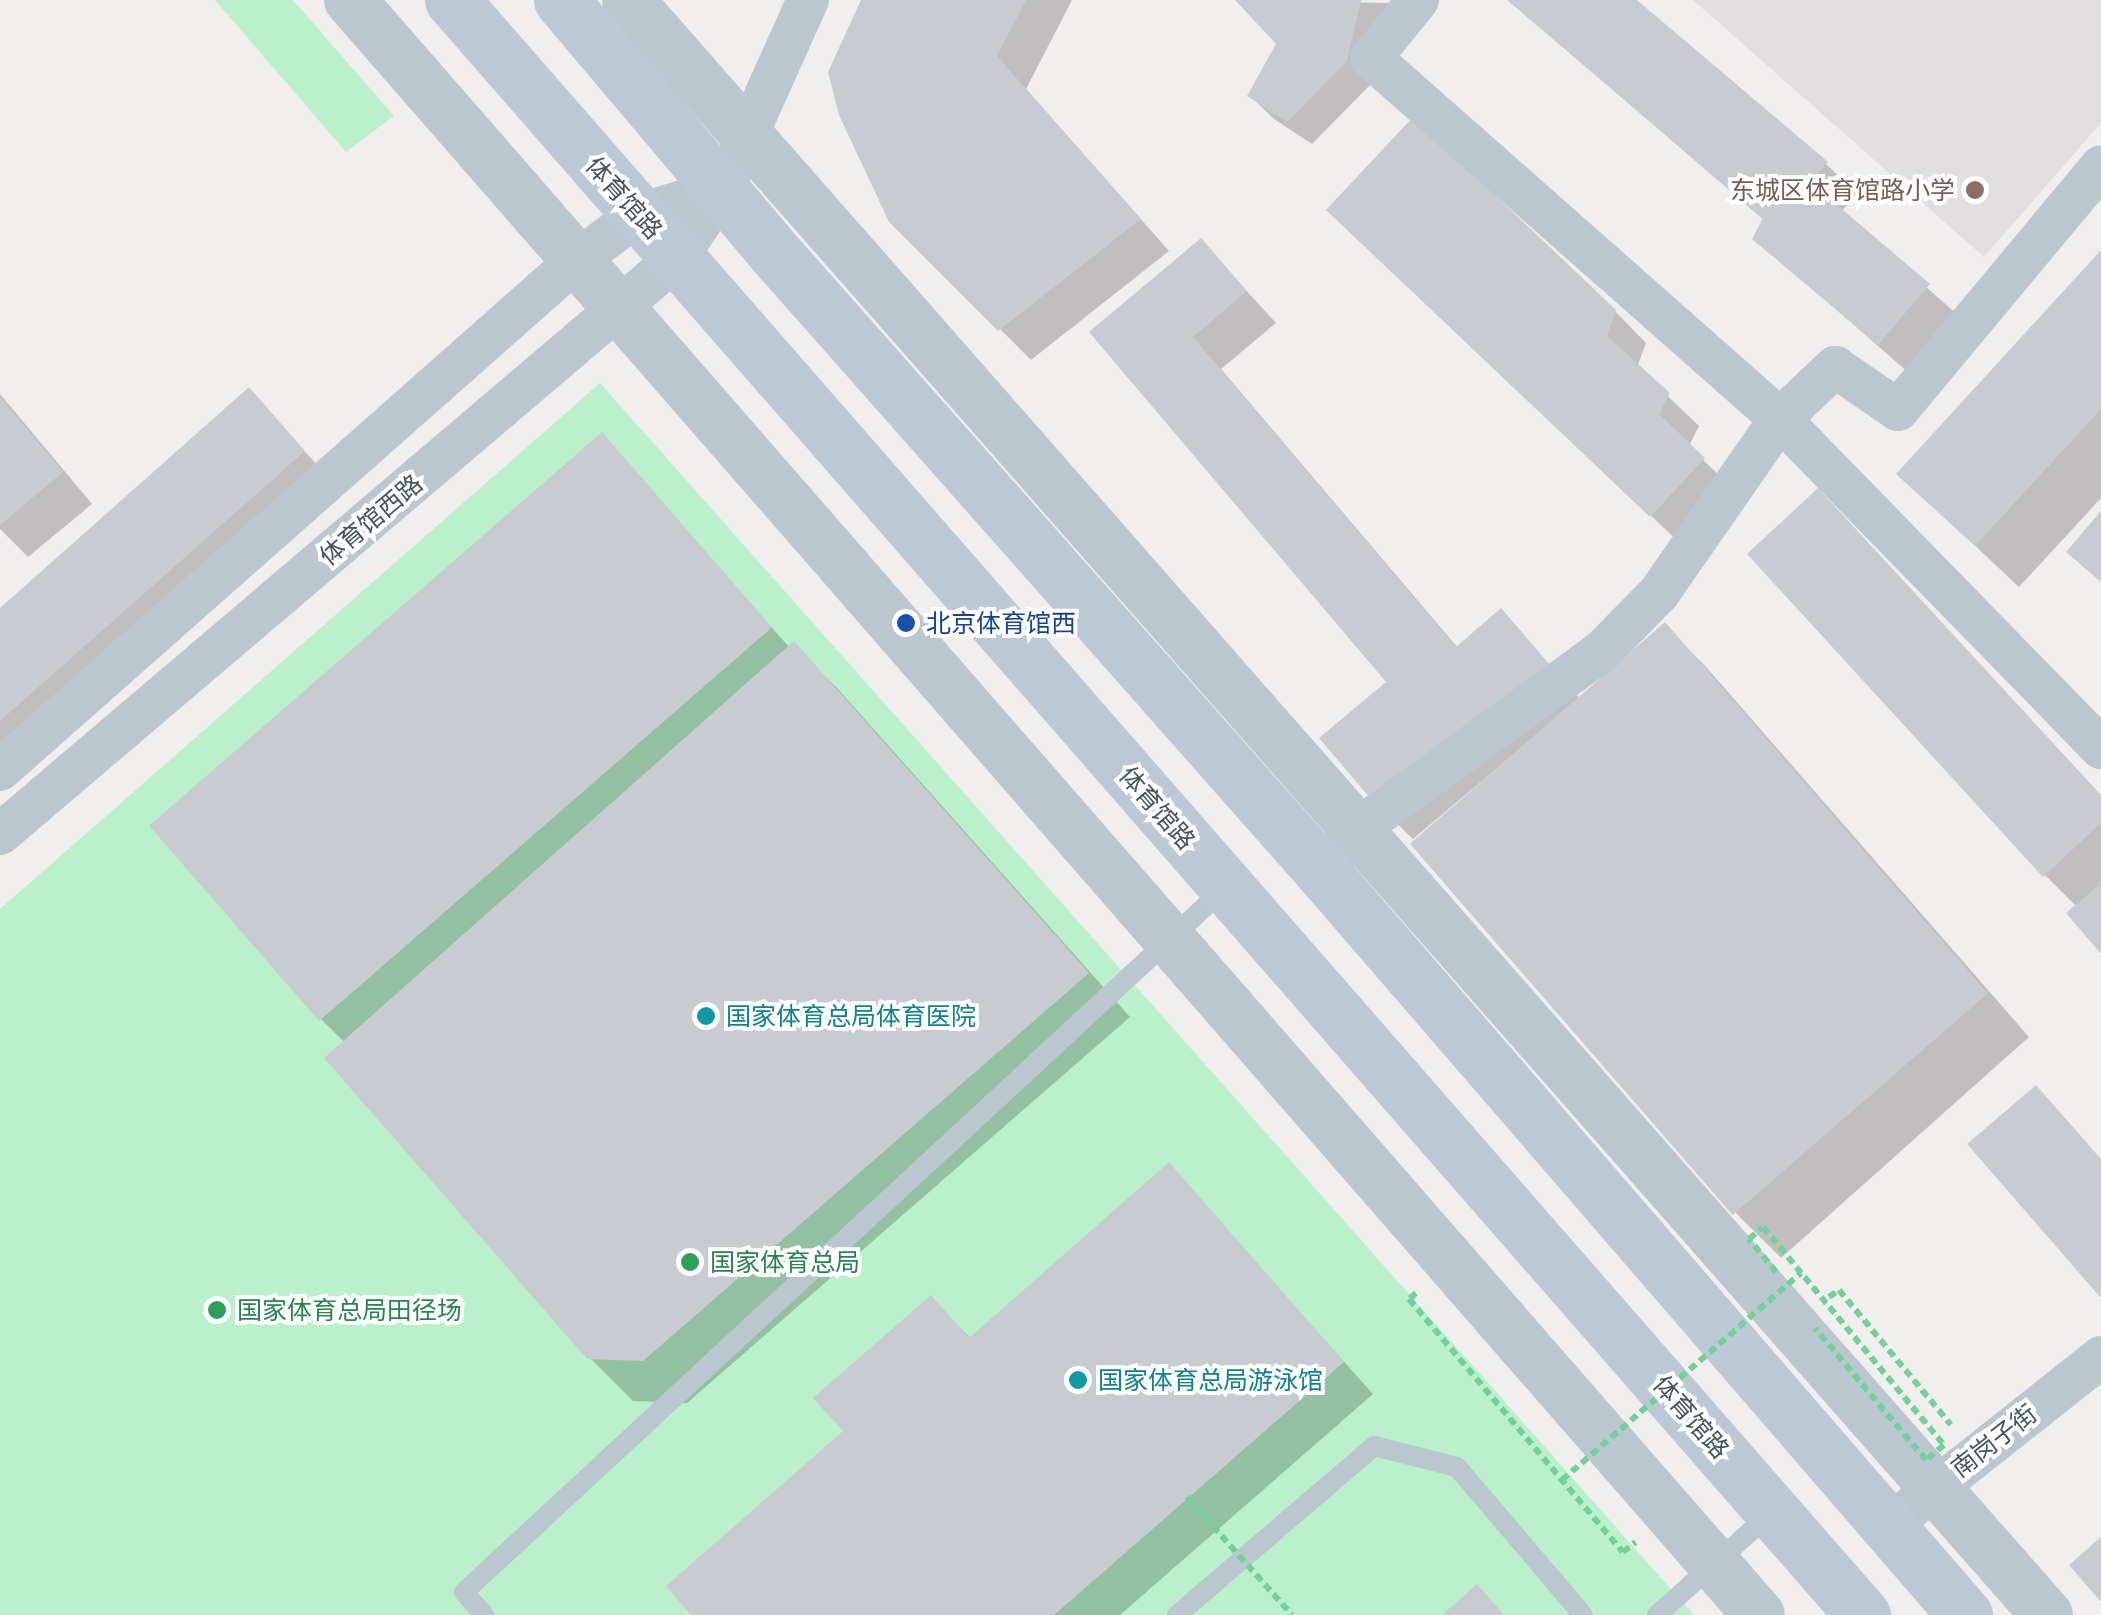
<!DOCTYPE html>
<meta charset="utf-8">
<style>
body{margin:0}
#map{position:relative;width:2101px;height:1615px;overflow:hidden;background:#f1eeee;font-family:Arial,"Noto Sans SC",sans-serif}
div>[style]{position:absolute}
[style*='--x']{left:calc(var(--x)*1px);top:calc(var(--y)*1px);width:calc(var(--w)*1px);rotate:calc(var(--a)*1deg)}
.education>*{inset:0;background:#e2dfe1}
.green>*{inset:0;background:#baf1cb}
.shadow>*{inset:0;background:#0003}
.building>*{inset:0;background:#c8ccd1;transform-origin:0 0}
.path>*{height:6px;margin-top:-3px;transform-origin:0;background:repeating-linear-gradient(90deg,#70d19a 0 8px,transparent 0 13px)}
.service>*{height:20px;margin:-10px;padding:0 10px;transform-origin:10px;border-radius:10px;background:#bbc7ce}
.minor>*{height:42px;margin:-21px;padding:0 21px;transform-origin:21px;border-radius:21px;background:#bbc7ce}
.tertiary>*{height:52px;margin:-26px;padding:0 26px;transform-origin:26px;border-radius:26px;background:#bbc7ce}
.secondary>*{height:55px;margin:-27.5px;padding:0 27.5px;transform-origin:27.5px;border-radius:27.5px;background:#bbc9d4}
.path-bridge>*{height:6px;margin-top:-3px;transform-origin:0;background:repeating-linear-gradient(90deg,#70d19a 0 8px,transparent 0 13px)}
.dots>*{width:28px;height:28px;translate:-50% -50%;box-sizing:border-box;border:5px solid #fff;border-radius:50%}
span{translate:-50% -50%;white-space:nowrap;text-align:center;line-height:1.15;-webkit-text-stroke:8px #fff;paint-order:stroke}
.education-label{font-size:25px;color:#785e54}
.right{translate:-100% -50%;text-align:right}
.street-label{font-size:25px;color:#45545d}
.transit-label{font-size:25px;color:#164399}
.left{translate:0 -50%;text-align:left}
.culture-label{font-size:25px;color:#0d838f}
.leisure-label{font-size:25px;color:#27864d}
</style>
<div id="map">
<div class="education">
<div style="clip-path:polygon(1693px 0,2101px 0,2101px 123px,1984px 257px)"></div>
</div>
<div class="green">
<div style="clip-path:polygon(215px 0,293px 0,394px 116px,346px 152px)"></div>
<div style="clip-path:polygon(600px 383px,1694px 1615px,0 1615px,0 909px)"></div>
</div>
<div class="shadow">
<div style="clip-path:polygon(863px 0,1072px 0,1026px 89px,1169px 251px,1031px 360px,891px 220px)"></div>
<div style="clip-path:polygon(1238px 0,1388px 3px,1370px 85px,1312px 144px,1274px 119px,1250px 96px,1279px 44px)"></div>
<div style="clip-path:polygon(1509px 0,1633px 0,1826px 164px,1857px 194px,1841px 212px,1959px 316px,1910px 374px,1755px 238px,1764px 220px)"></div>
<div style="clip-path:polygon(1360px 240px,1615px 311px,1646px 343px,1637px 367px,1699px 426px,1689px 446px,1734px 490px,1682px 545px)"></div>
<div style="clip-path:polygon(1201px 241px,1276px 323px,1221px 369px,1458px 648px,1501px 612px,1582px 701px,1665px 625px,1707px 668px,2029px 1037px,1781px 1258px,1738px 1215px,1420px 851px,1568px 714px,1565px 711px,1413px 839px,1382px 809px,1389px 682px,1093px 332px)"></div>
<div style="clip-path:polygon(2101px 254px,2101px 498px,2019px 587px,1899px 474px)"></div>
<div style="clip-path:polygon(249px 391px,334px 483px,0 779px,0 612px)"></div>
<div style="clip-path:polygon(0 394px,92px 504px,28px 557px,0 529px)"></div>
<div style="clip-path:polygon(601px 435px,790px 648px,794px 645px,837px 688px,1130px 1017px,687px 1403px,633px 1401px,589px 1357px,345px 1043px,321px 1019px)"></div>
<div style="clip-path:polygon(2101px 796px,2101px 950px,2077px 907px,2045px 875px)"></div>
<div style="clip-path:polygon(1169px 1166px,1373px 1394px,1120px 1615px,694px 1615px,846px 1431px,931px 1298px,971px 1339px)"></div>
</div>
<div class="building">
<div style="clip-path:polygon(861px 0,1026px 0,997px 56px,1141px 219px,998px 331px,889px 222px,839px 115px,828px 72px)"></div>
<div style="clip-path:polygon(1235px 0,1361px 0,1347px 61px,1287px 122px,1247px 96px,1276px 44px)"></div>
<div style="clip-path:polygon(1507px 0,1637px 0,1828px 162px,1810px 182px,1930px 284px,1878px 345px,1752px 239px,1763px 218px)"></div>
<div style="clip-path:polygon(1413px 117px,1616px 310px,1607px 336px,1670px 393px,1659px 414px,1705px 458px,1650px 517px,1326px 210px)"></div>
<div style="clip-path:polygon(1201px 238px,1247px 291px,1193px 337px,1456px 647px,1501px 608px,1551px 666px,1381px 811px,1319px 738px,1386px 682px,1089px 332px)"></div>
<div style="clip-path:polygon(2101px 250px,2101px 409px,1975px 546px,1896px 474px)"></div>
<div style="clip-path:polygon(249px 387px,305px 451px,0 721px,0 608px)"></div>
<div style="clip-path:polygon(0 397px,63px 472px,0 525px)"></div>
<div style="left:602px;top:432px;width:259px;height:600px;rotate:49deg"></div>
<div style="clip-path:polygon(1818px 488px,2101px 795px,2101px 823px,2043px 877px,1747px 554px)"></div>
<div style="clip-path:polygon(2101px 511px,2101px 582px,2066px 552px)"></div>
<div style="left:1665px;top:622px;width:492px;height:338px;rotate:49deg"></div>
<div style="clip-path:polygon(794px 641px,1089px 973px,643px 1361px,587px 1359px,324px 1058px)"></div>
<div style="clip-path:polygon(2101px 883px,2101px 954px,2066px 913px)"></div>
<div style="clip-path:polygon(2036px 1085px,2101px 1159px,2101px 1298px,1967px 1144px)"></div>
<div style="clip-path:polygon(1169px 1162px,1344px 1362px,1054px 1615px,691px 1615px,666px 1586px,843px 1431px,813px 1398px,931px 1295px,969px 1338px)"></div>
<div style="clip-path:polygon(2101px 1537px,2101px 1602px,2069px 1565px)"></div>
<div style="clip-path:polygon(1477px 1584px,1504px 1615px,1442px 1615px)"></div>
</div>
<div class="path">
<div style="--x:1416;--y:1293;--w:9;--a:139"></div>
<div style="--x:1409;--y:1299;--w:331;--a:49.8"></div>
<div style="--x:1623;--y:1552;--w:16;--a:-38"></div>
<div style="--x:1829;--y:1297;--w:12;--a:-35"></div>
<div style="--x:1839;--y:1290;--w:175;--a:50.3"></div>
</div>
<div class="service">
<div style="--x:484;--y:1615;--w:30;--a:-131"></div>
<div style="--x:464;--y:1592;--w:1037;--a:-42.77"></div>
<div style="--x:1177;--y:1615;--w:260;--a:-40.6"></div>
<div style="--x:1374;--y:1446;--w:86;--a:14.2"></div>
<div style="--x:1457;--y:1467;--w:194;--a:49.6"></div>
<div style="--x:1657;--y:1615;--w:154;--a:-41.8"></div>
</div>
<div class="minor">
<div style="--x:1418;--y:0;--w:75;--a:129"></div>
<div style="--x:1371;--y:58;--w:546;--a:41.43"></div>
<div style="--x:1780;--y:419;--w:460;--a:45.7"></div>
<div style="--x:0;--y:770;--w:769;--a:-41.47"></div>
<div style="--x:576;--y:261;--w:79;--a:-36.7"></div>
<div style="--x:639;--y:214;--w:88;--a:-16.6"></div>
<div style="--x:0;--y:834;--w:889;--a:-40.39"></div>
<div style="--x:677;--y:258;--w:83;--a:-56.3"></div>
<div style="--x:723;--y:189;--w:207;--a:-65.8"></div>
<div style="--x:1337;--y:851;--w:54;--a:-42"></div>
<div style="--x:1377;--y:815;--w:278;--a:-36.1"></div>
<div style="--x:1602;--y:651;--w:81;--a:-45.5"></div>
<div style="--x:1659;--y:593;--w:212;--a:-55.2"></div>
<div style="--x:1780;--y:419;--w:76;--a:-43.4"></div>
<div style="--x:1835;--y:367;--w:76;--a:34.3"></div>
<div style="--x:1898;--y:410;--w:317;--a:-50.2"></div>
<div style="--x:1888;--y:1526;--w:272;--a:-38.4"></div>
</div>
<div class="tertiary">
<div style="--x:350;--y:0;--w:2143;--a:48.9"></div>
<div style="--x:628;--y:0;--w:2150;--a:48.7"></div>
</div>
<div class="secondary">
<div style="--x:452;--y:0;--w:2145;--a:48.86"></div>
<div style="--x:561;--y:0;--w:341;--a:49.8"></div>
<div style="--x:781;--y:260;--w:812;--a:48.5"></div>
<div style="--x:1319;--y:868;--w:988;--a:49.15"></div>
</div>
<div class="path-bridge">
<div style="--x:1776;--y:1272;--w:43;--a:-129.3"></div>
<div style="--x:1749;--y:1239;--w:18;--a:-41"></div>
<div style="--x:1763;--y:1227;--w:283;--a:50.3"></div>
<div style="--x:1944;--y:1445;--w:23;--a:140"></div>
<div style="--x:1926;--y:1460;--w:172;--a:-130.1"></div>
<div style="--x:1562;--y:1480;--w:316;--a:-40.9"></div>
<div style="--x:1187;--y:1497;--w:158;--a:48.3"></div>
</div>
<div class="dots">
<div style="left:1975px;top:190px;background:#8d6e63"></div>
<div style="left:906px;top:623px;background:#1a4fb4"></div>
<div style="left:706px;top:1016px;background:#0f9aa8"></div>
<div style="left:690px;top:1262px;background:#2e9e5b"></div>
<div style="left:217px;top:1310px;background:#2e9e5b"></div>
<div style="left:1078px;top:1380px;background:#0f9aa8"></div>
</div>
<div class="education-label">
<span class="right" style="left:1955px;top:190px">东城区体育馆路小学</span>
</div>
<div class="street-label">
<span style="left:624px;top:198px;rotate:48deg">体育馆路</span>
<span style="left:371px;top:520px;rotate:-40deg">体育馆西路</span>
<span style="left:1157px;top:808px;rotate:49deg">体育馆路</span>
<span style="left:1691px;top:1417px;rotate:49deg">体育馆路</span>
<span style="left:1994px;top:1441px;rotate:-38deg">南岗子街</span>
</div>
<div class="transit-label">
<span class="left" style="left:926px;top:623px">北京体育馆西</span>
</div>
<div class="culture-label">
<span class="left" style="left:726px;top:1016px">国家体育总局体育医院</span>
<span class="left" style="left:1098px;top:1380px">国家体育总局游泳馆</span>
</div>
<div class="leisure-label">
<span class="left" style="left:710px;top:1262px">国家体育总局</span>
<span class="left" style="left:237px;top:1310px">国家体育总局田径场</span>
</div>
</div>
